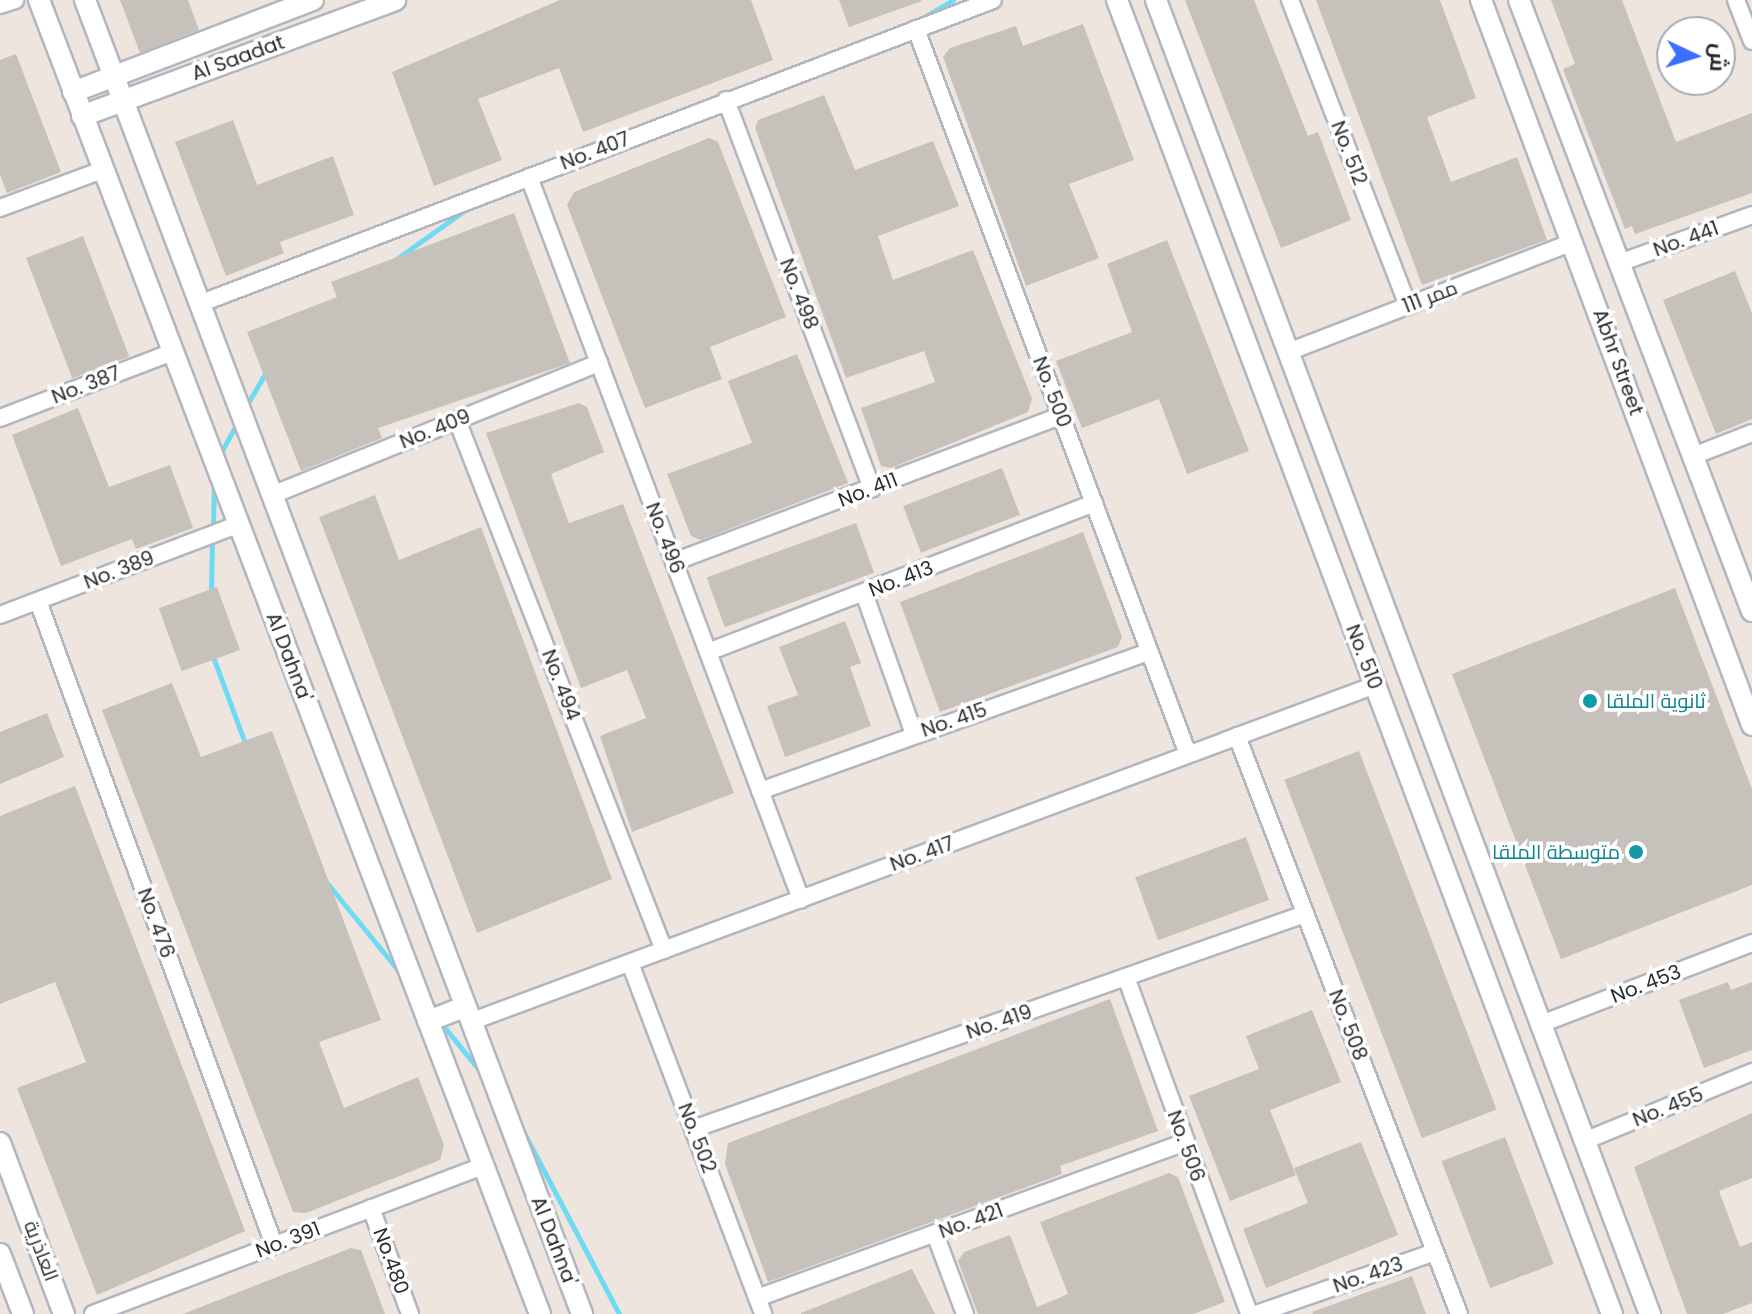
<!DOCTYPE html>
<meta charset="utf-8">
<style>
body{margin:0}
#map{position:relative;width:1752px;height:1314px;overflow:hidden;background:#eee6de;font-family:Poppins,Cairo,sans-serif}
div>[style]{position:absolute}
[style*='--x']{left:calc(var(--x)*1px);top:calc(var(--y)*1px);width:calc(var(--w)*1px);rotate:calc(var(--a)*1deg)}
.stream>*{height:5px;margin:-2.5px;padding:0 2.5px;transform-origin:2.5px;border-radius:2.5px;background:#6fdaf3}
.building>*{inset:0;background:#c6c1ba;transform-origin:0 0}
.roads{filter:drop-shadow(2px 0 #b2b6c0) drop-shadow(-2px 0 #b2b6c0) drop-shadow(0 2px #b2b6c0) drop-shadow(0 -2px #b2b6c0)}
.minor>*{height:16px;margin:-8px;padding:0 8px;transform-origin:8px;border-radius:8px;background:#fff}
.tertiary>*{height:20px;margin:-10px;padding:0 10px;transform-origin:10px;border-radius:10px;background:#fff}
.dots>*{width:22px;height:22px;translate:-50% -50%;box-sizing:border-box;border:4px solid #fff;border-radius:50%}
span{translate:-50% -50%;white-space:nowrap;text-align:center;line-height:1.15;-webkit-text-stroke:7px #fff;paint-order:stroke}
.street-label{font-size:20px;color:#2c2c2c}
.culture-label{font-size:20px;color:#0d838f}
.left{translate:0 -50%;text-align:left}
.right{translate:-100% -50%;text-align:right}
.north{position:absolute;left:1656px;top:16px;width:80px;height:80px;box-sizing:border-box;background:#fff;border:2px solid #ababab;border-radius:50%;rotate:94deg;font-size:22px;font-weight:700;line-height:32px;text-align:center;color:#2c2c2c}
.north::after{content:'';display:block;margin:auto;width:28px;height:36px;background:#3b6fff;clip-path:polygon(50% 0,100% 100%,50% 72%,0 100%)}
</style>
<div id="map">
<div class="stream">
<div style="--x:916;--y:22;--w:43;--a:-30.7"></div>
<div style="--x:395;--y:260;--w:86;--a:-35.5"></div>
<div style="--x:245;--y:408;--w:42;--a:-59.7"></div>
<div style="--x:220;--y:454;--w:38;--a:-61"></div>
<div style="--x:213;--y:528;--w:46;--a:-88.8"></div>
<div style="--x:211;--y:592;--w:54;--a:-88.9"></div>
<div style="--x:212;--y:654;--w:98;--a:69.7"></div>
<div style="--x:327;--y:883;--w:119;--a:50.8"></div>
<div style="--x:441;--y:1023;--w:62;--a:50.9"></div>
<div style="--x:523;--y:1131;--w:207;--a:62.3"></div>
</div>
<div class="building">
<div style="clip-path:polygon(120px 0,188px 0,199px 30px,140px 53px)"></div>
<div style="clip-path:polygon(560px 0,751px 0,773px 60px,583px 132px,559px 68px,478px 99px,502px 160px,434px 186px,392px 72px)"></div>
<div style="clip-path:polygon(839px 0,921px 0,922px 1px,849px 27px)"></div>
<div style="clip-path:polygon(1185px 0,1254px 0,1308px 136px,1318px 132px,1351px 220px,1281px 248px)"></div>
<div style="clip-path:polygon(1316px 0,1440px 0,1476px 98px,1427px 117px,1451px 182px,1517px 157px,1547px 240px,1422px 285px)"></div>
<div style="clip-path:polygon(1551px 0,1622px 0,1676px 142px,1752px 113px,1752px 193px,1635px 234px,1632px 226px,1625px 229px,1563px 69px,1575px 64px)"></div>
<div style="clip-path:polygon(1083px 24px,1134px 160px,1069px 184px,1099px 258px,1026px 286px,943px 57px,950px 48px,1016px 26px,1023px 46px)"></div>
<div style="clip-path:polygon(16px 54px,61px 172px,7px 193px,0 175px,0 60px)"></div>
<div style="clip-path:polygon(824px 95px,855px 170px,933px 141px,959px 206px,878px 236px,893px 280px,973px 250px,1032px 399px,1028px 412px,891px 468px,881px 466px,861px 408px,935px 382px,924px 351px,846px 378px,755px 128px,758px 120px)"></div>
<div style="clip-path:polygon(233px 120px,257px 185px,333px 156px,354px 215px,280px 242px,284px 253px,226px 276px,175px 142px)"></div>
<div style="clip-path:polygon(709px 138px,718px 142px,786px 317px,710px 347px,722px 379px,645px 408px,567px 205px,574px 192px)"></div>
<div style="clip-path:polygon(514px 213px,570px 363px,378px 428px,382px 438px,301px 471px,247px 332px,337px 297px,331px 282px)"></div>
<div style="left:83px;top:236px;width:129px;height:61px;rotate:69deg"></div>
<div style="clip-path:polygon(1167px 240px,1249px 451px,1187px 474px,1159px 399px,1082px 428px,1056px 361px,1132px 332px,1107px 264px)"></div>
<div style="clip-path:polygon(1735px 271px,1752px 313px,1752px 419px,1716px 434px,1663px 300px)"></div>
<div style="clip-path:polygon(797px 354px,848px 483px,701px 540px,691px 536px,667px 474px,752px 443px,728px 381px)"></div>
<div style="clip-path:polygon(579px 403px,587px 407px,604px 452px,551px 474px,569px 523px,623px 504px,734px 793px,632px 832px,600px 736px,646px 718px,627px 670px,581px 688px,486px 433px)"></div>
<div style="clip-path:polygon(78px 408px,109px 487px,170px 465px,193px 528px,136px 549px,132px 539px,61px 566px,12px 435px)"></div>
<div style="left:1002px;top:468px;width:50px;height:106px;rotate:69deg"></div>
<div style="clip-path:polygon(375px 495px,399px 560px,481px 527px,612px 879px,477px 933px,319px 517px)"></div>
<div style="left:856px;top:523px;width:53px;height:159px;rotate:70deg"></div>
<div style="clip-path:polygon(1083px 532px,1122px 637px,1118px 647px,940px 712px,900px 602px)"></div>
<div style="left:217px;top:587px;width:67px;height:62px;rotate:70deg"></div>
<div style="clip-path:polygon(1675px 588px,1752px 789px,1752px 885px,1561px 959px,1452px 674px)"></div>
<div style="clip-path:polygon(845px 621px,861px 663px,850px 667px,871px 726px,785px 757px,767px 706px,798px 695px,779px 647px)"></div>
<div style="clip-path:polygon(172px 683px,201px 757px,272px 731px,381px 1020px,319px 1042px,344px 1108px,418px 1077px,444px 1145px,440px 1160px,306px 1213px,293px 1212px,102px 710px)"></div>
<div style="clip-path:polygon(47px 713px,64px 757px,0 784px,0 732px)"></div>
<div style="left:1359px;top:751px;width:384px;height:80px;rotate:69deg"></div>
<div style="clip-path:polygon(75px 786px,245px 1231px,97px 1295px,17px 1088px,86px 1062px,55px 982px,0 1004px,0 816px)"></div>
<div style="left:1246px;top:837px;width:67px;height:118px;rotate:70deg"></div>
<div style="clip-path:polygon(1728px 982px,1731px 990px,1752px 982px,1752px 1050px,1704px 1068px,1679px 1000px)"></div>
<div style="clip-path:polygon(1110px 999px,1158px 1131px,1060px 1166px,1062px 1174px,768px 1282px,725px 1164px,728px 1143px)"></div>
<div style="clip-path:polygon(1312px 1010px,1341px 1082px,1270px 1110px,1296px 1175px,1230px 1201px,1189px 1096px,1259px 1069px,1246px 1036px)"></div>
<div style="clip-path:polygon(1752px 1113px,1752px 1178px,1719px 1191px,1740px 1247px,1752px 1242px,1752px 1303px,1723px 1314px,1687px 1314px,1634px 1167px)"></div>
<div style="left:1505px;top:1137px;width:136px;height:68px;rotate:69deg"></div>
<div style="clip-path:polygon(1361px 1142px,1398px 1235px,1266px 1288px,1243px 1229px,1308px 1203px,1294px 1168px)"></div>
<div style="clip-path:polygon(1169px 1173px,1178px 1177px,1225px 1302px,1193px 1314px,978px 1314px,958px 1261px,964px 1252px,1010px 1235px,1037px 1307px,1068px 1294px,1040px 1222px)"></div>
<div style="clip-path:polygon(351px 1248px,361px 1250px,385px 1314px,183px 1314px)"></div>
<div style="clip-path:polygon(912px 1269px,935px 1314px,801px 1314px,801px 1313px)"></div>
<div style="clip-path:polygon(1412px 1276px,1426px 1314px,1313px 1314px,1312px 1312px)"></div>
</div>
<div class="roads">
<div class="minor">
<div style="--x:1290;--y:0;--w:328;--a:68.9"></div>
<div style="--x:1736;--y:0;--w:44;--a:68.7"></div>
<div style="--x:0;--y:5;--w:16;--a:-18"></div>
<div style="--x:916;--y:29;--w:774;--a:69.44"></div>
<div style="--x:726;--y:100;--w:415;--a:69.4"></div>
<div style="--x:529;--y:177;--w:772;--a:69.36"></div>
<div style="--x:0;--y:208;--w:109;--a:-20.4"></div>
<div style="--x:1619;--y:263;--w:141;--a:-19.8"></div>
<div style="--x:199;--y:304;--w:850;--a:-20.95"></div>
<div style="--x:1288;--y:352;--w:305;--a:-21.1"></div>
<div style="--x:0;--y:418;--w:185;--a:-20.9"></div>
<div style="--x:457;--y:420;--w:569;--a:68.67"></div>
<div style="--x:1693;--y:456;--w:63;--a:-21.3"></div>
<div style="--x:272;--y:495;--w:353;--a:-22"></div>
<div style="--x:674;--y:562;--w:414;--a:-20.7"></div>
<div style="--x:864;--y:593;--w:150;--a:70.5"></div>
<div style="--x:38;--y:601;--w:686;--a:69.87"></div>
<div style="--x:0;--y:615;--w:256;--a:-20.8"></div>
<div style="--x:708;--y:652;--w:414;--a:-21.1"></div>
<div style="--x:1237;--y:736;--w:619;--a:68.99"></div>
<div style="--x:760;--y:791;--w:413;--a:-19.7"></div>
<div style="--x:630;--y:963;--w:375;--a:69.2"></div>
<div style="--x:1126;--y:977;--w:359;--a:69.9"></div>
<div style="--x:470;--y:1022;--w:966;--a:-20.42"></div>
<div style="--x:1541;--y:1024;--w:226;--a:-21"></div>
<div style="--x:693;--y:1129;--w:649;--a:-19.36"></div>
<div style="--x:1584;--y:1141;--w:182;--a:-22.3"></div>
<div style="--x:371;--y:1208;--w:113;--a:69.8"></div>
<div style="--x:935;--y:1234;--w:85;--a:69.4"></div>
<div style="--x:757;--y:1298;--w:454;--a:-20"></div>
<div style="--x:93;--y:1314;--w:417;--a:-20.8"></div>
<div style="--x:1256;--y:1314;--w:189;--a:-19.1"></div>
</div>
<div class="tertiary">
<div style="--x:39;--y:0;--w:1406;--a:69.13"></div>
<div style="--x:85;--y:0;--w:1405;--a:69.28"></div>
<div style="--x:1117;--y:0;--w:1404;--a:69.36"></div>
<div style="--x:1156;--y:0;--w:1404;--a:69.4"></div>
<div style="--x:1481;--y:0;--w:774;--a:69.5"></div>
<div style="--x:1519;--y:0;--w:654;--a:69.13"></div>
<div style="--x:73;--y:92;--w:257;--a:-21"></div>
<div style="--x:82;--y:116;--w:334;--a:-20.3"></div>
<div style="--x:428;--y:1021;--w:39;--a:-21"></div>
<div style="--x:0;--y:1143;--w:183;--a:69.5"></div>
<div style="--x:0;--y:1254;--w:64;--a:69"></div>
</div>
</div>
<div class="dots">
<div style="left:1590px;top:701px;background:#0f9aa8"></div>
<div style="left:1636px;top:852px;background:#0f9aa8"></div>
</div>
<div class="street-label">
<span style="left:238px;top:58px;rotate:-20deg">Al Saadat</span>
<span style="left:595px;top:151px;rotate:-21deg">No. 407</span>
<span style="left:1349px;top:153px;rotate:69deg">No. 512</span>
<span style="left:1686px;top:239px;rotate:-20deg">No. 441</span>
<span style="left:799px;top:294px;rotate:69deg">No. 498</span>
<span style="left:1430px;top:297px;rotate:-21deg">ممر 111</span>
<span style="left:1618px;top:362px;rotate:70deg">Abhr Street</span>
<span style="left:86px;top:385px;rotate:-21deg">No. 387</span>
<span style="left:1052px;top:392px;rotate:69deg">No. 500</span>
<span style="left:435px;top:429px;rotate:-22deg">No. 409</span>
<span style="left:868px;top:490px;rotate:-21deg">No. 411</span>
<span style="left:665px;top:538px;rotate:69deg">No. 496</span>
<span style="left:119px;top:570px;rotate:-21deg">No. 389</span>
<span style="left:901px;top:579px;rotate:-21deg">No. 413</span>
<span style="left:289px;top:657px;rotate:69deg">Al Dahna'</span>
<span style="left:1364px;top:657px;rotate:69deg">No. 510</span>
<span style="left:561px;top:685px;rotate:69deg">No. 494</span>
<span style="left:954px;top:720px;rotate:-19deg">No. 415</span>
<span style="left:922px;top:854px;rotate:-20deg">No. 417</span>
<span style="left:156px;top:923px;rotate:70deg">No. 476</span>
<span style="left:1646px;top:984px;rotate:-21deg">No. 453</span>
<span style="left:999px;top:1022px;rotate:-19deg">No. 419</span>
<span style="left:1348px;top:1025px;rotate:69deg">No. 508</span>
<span style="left:1668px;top:1107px;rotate:-22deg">No. 455</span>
<span style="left:697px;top:1138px;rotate:69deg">No. 502</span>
<span style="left:1186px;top:1146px;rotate:70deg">No. 506</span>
<span style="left:971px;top:1221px;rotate:-20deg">No. 421</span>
<span style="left:288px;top:1240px;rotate:-21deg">No. 391</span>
<span style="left:554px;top:1241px;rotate:69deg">Al Dahna'</span>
<span style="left:41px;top:1251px;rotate:69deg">العاذرية</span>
<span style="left:391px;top:1261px;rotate:70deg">No.480</span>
<span style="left:1368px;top:1275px;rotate:-19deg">No. 423</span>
</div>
<div class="culture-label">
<span class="left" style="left:1606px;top:701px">ثانوية الملقا</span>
<span class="right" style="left:1620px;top:852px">متوسطة الملقا</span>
</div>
<div class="north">ش</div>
</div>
